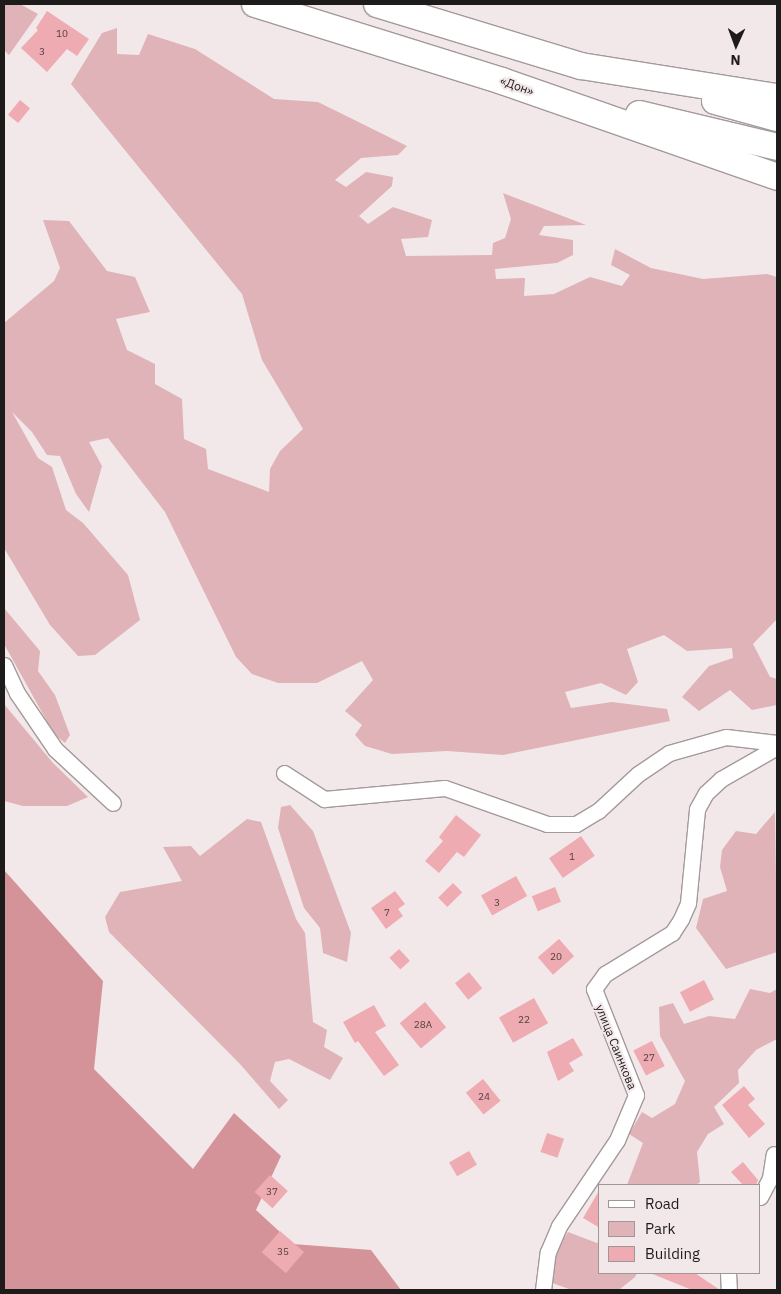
<!DOCTYPE html>
<meta charset="utf-8">
<style>
body{margin:0}
#map{position:relative;width:781px;height:1294px;overflow:hidden;background:#f3e8e9;font-family:"IBM Plex Sans",sans-serif}
div>[style]{position:absolute}
[style*='--x']{left:calc(var(--x)*1px);top:calc(var(--y)*1px);width:calc(var(--w)*1px);rotate:calc(var(--a)*1deg)}
.green>*{inset:0;background:#dfb3b7}
.forest>*{inset:0;background:#d49399}
.building>*{inset:0;background:#eeabb1;transform-origin:0 0}
.roads{filter:drop-shadow(1px 0 #a49a9a) drop-shadow(-1px 0 #a49a9a) drop-shadow(0 1px #a49a9a) drop-shadow(0 -1px #a49a9a)}
.street>*{height:15px;margin:-7.5px;padding:0 7.5px;transform-origin:7.5px;border-radius:7.5px;background:#fff}
.highway>*{height:26px;margin:-13px;padding:0 13px;transform-origin:13px;border-radius:13px;background:#fff}
span{translate:-50% -50%;white-space:nowrap;text-align:center;line-height:1.15;-webkit-text-stroke:4px #f3e8e9;paint-order:stroke}
.number-label{font-size:10px;color:#523f40}
.number-label span{-webkit-text-stroke-width:0}
.street-label{font-size:12px;color:#1e1b1b}
.frame{position:absolute;inset:0;border:5px solid #1e1b1b;pointer-events:none}
.legend{position:absolute;left:598px;top:1184px;width:162px;height:90px;box-sizing:border-box;background:#f3e8e9;border:1px solid #9e9697;margin:0;padding:6px 9px;list-style:none;font-size:15px;color:#1e1b1b}
.legend li{display:flex;align-items:center;gap:10px;height:25px}
.legend b{width:25px;border:1px solid #9e9697}
.north{position:absolute;left:711px;top:20px;width:50px;height:50px;-webkit-text-stroke:4px #f3e8e9;paint-order:stroke;rotate:182deg;font-size:14px;font-weight:700;line-height:20px;text-align:center;color:#1e1b1b}
.north::after{content:'';display:block;margin:auto;width:18px;height:22px;background:#1e1b1b;clip-path:polygon(50% 0,100% 100%,50% 72%,0 100%)}
</style>
<div id="map">
<div class="green">
<div style="clip-path:polygon(4px 4px,20px 4px,38px 14px,9px 55px,4px 50px)"></div>
<div style="clip-path:polygon(117px 28px,117px 54px,139px 55px,148px 34px,195px 49px,274px 99px,318px 102px,407px 146px,398px 155px,361px 158px,335px 180px,346px 187px,366px 172px,393px 177px,392px 186px,359px 216px,368px 224px,393px 207px,432px 220px,428px 237px,401px 239px,406px 256px,492px 255px,493px 243px,505px 238px,511px 219px,503px 193px,586px 225px,544px 226px,539px 235px,573px 240px,573px 255px,557px 263px,495px 269px,496px 279px,525px 278px,524px 296px,554px 294px,590px 277px,622px 286px,630px 275px,611px 265px,615px 249px,651px 268px,703px 279px,767px 274px,777px 277px,777px 619px,753px 644px,770px 677px,777px 679px,777px 705px,752px 710px,730px 690px,699px 711px,682px 697px,709px 666px,733px 658px,732px 648px,687px 651px,664px 635px,627px 649px,638px 682px,626px 695px,601px 683px,565px 692px,571px 708px,612px 702px,667px 709px,670px 721px,503px 755px,447px 751px,392px 754px,365px 746px,355px 735px,362px 725px,345px 711px,373px 680px,362px 661px,317px 683px,278px 683px,252px 674px,236px 657px,165px 512px,108px 438px,89px 442px,102px 466px,89px 512px,76px 494px,60px 456px,47px 455px,32px 432px,12px 412px,38px 458px,52px 467px,66px 510px,83px 523px,128px 575px,140px 620px,95px 655px,78px 656px,50px 625px,4px 548px,4px 323px,54px 281px,60px 268px,43px 220px,69px 221px,107px 271px,135px 277px,150px 312px,116px 319px,127px 350px,155px 364px,155px 384px,182px 399px,184px 439px,206px 449px,208px 469px,269px 492px,270px 469px,280px 451px,303px 429px,262px 360px,242px 294px,71px 84px,102px 33px)"></div>
<div style="clip-path:polygon(4px 608px,40px 651px,38px 671px,55px 695px,70px 735px,65px 743px,54px 734px,4px 644px)"></div>
<div style="clip-path:polygon(4px 704px,53px 763px,88px 797px,67px 806px,23px 806px,4px 801px)"></div>
<div style="clip-path:polygon(290px 805px,313px 831px,351px 933px,347px 962px,323px 953px,320px 928px,304px 908px,278px 828px,281px 807px)"></div>
<div style="clip-path:polygon(775px 812px,777px 952px,726px 969px,696px 928px,703px 899px,727px 891px,720px 867px,722px 850px,736px 831px,756px 834px)"></div>
<div style="clip-path:polygon(247px 819px,261px 822px,296px 919px,305px 933px,313px 1022px,327px 1030px,324px 1047px,343px 1058px,330px 1080px,289px 1059px,275px 1062px,270px 1081px,288px 1100px,279px 1109px,240px 1064px,109px 932px,105px 917px,120px 892px,182px 881px,163px 847px,191px 846px,200px 856px)"></div>
<div style="clip-path:polygon(750px 989px,770px 993px,777px 989px,777px 1039px,756px 1050px,738px 1070px,739px 1083px,714px 1107px,724px 1124px,708px 1134px,697px 1152px,700px 1182px,696px 1185px,627px 1185px,643px 1143px,629px 1134px,642px 1112px,652px 1118px,675px 1104px,685px 1081px,660px 1036px,659px 1007px,673px 1003px,684px 1024px,709px 1016px,735px 1019px)"></div>
<div style="clip-path:polygon(568px 1232px,597px 1243px,600px 1240px,600px 1273px,637px 1273px,635px 1277px,619px 1290px,572px 1290px,552px 1283px,555px 1252px)"></div>
</div>
<div class="forest">
<div style="clip-path:polygon(4px 870px,103px 981px,94px 1069px,193px 1169px,234px 1113px,281px 1156px,256px 1210px,293px 1244px,371px 1250px,401px 1290px,4px 1290px)"></div>
</div>
<div class="building">
<div style="clip-path:polygon(47px 11px,89px 39px,77px 56px,67px 49px,47px 72px,21px 48px,38px 30px,36px 28px)"></div>
<div style="left:20px;top:100px;width:13px;height:19px;rotate:39deg"></div>
<div style="clip-path:polygon(456px 815px,481px 835px,464px 857px,457px 852px,439px 873px,425px 861px,443px 841px,439px 837px)"></div>
<div style="left:581px;top:836px;width:24px;height:39px;rotate:55deg"></div>
<div style="left:516px;top:876px;width:23px;height:40px;rotate:61deg"></div>
<div style="left:453px;top:883px;width:13px;height:21px;rotate:45deg"></div>
<div style="left:555px;top:887px;width:16px;height:25px;rotate:68deg"></div>
<div style="clip-path:polygon(395px 891px,405px 904px,398px 909px,403px 916px,386px 929px,371px 908px)"></div>
<div style="left:559px;top:939px;width:23px;height:28px;rotate:49deg"></div>
<div style="left:399px;top:949px;width:16px;height:13px;rotate:47deg"></div>
<div style="left:469px;top:972px;width:21px;height:18px;rotate:51deg"></div>
<div style="left:704px;top:980px;width:22px;height:27px;rotate:63deg"></div>
<div style="left:534px;top:998px;width:29px;height:40px;rotate:61deg"></div>
<div style="left:425px;top:1002px;width:33px;height:33px;rotate:50deg"></div>
<div style="clip-path:polygon(374px 1005px,386px 1026px,375px 1032px,399px 1065px,384px 1076px,358px 1041px,355px 1043px,343px 1022px)"></div>
<div style="clip-path:polygon(573px 1038px,583px 1055px,569px 1063px,574px 1071px,558px 1081px,547px 1052px)"></div>
<div style="left:652px;top:1041px;width:28px;height:21px;rotate:63deg"></div>
<div style="left:483px;top:1079px;width:28px;height:22px;rotate:51deg"></div>
<div style="clip-path:polygon(744px 1086px,755px 1099px,748px 1105px,765px 1124px,749px 1138px,722px 1105px)"></div>
<div style="left:547px;top:1133px;width:18px;height:20px;rotate:19deg"></div>
<div style="left:469px;top:1151px;width:16px;height:23px;rotate:60deg"></div>
<div style="clip-path:polygon(743px 1162px,758px 1180px,756px 1185px,743px 1185px,731px 1172px)"></div>
<div style="left:270px;top:1175px;width:24px;height:23px;rotate:42deg"></div>
<div style="clip-path:polygon(600px 1189px,600px 1228px,583px 1218px)"></div>
<div style="left:280px;top:1231px;width:32px;height:28px;rotate:41deg"></div>
<div style="clip-path:polygon(650px 1273px,695px 1273px,720px 1290px,692px 1290px)"></div>
</div>
<div class="roads">
<div class="street">
<div style="--x:4;--y:665;--w:31;--a:65"></div>
<div style="--x:17;--y:693;--w:68;--a:55.8"></div>
<div style="--x:55;--y:749;--w:79;--a:43"></div>
<div style="--x:284;--y:773;--w:48;--a:33"></div>
<div style="--x:324;--y:799;--w:121;--a:-5.2"></div>
<div style="--x:445;--y:788;--w:108;--a:19.4"></div>
<div style="--x:547;--y:824;--w:29;--a:0"></div>
<div style="--x:576;--y:824;--w:26;--a:-31"></div>
<div style="--x:598;--y:811;--w:54;--a:-42.8"></div>
<div style="--x:638;--y:774;--w:37;--a:-34"></div>
<div style="--x:669;--y:753;--w:59;--a:-15.7"></div>
<div style="--x:726;--y:737;--w:51;--a:6.7"></div>
<div style="--x:760;--y:1197;--w:21;--a:-62"></div>
<div style="--x:770;--y:1178;--w:24;--a:-81"></div>
<div style="--x:728;--y:1273;--w:17;--a:87"></div>
<div style="--x:543;--y:1290;--w:38;--a:-83"></div>
<div style="--x:548;--y:1252;--w:28;--a:-67"></div>
<div style="--x:559;--y:1226;--w:104;--a:-56"></div>
<div style="--x:617;--y:1140;--w:49;--a:-67.1"></div>
<div style="--x:636;--y:1095;--w:114;--a:-111.6"></div>
<div style="--x:594;--y:989;--w:19;--a:-54"></div>
<div style="--x:605;--y:974;--w:79;--a:-31.5"></div>
<div style="--x:672;--y:933;--w:17;--a:-57"></div>
<div style="--x:681;--y:919;--w:17;--a:-66"></div>
<div style="--x:688;--y:903;--w:94;--a:-84.5"></div>
<div style="--x:697;--y:809;--w:18;--a:-61"></div>
<div style="--x:706;--y:793;--w:21;--a:-43"></div>
<div style="--x:721;--y:779;--w:64;--a:-29.7"></div>
</div>
<div class="highway">
<div style="--x:255;--y:4;--w:259;--a:17.3"></div>
<div style="--x:502;--y:81;--w:291;--a:19.2"></div>
<div style="--x:377;--y:4;--w:213;--a:16.9"></div>
<div style="--x:581;--y:66;--w:198;--a:9"></div>
<div style="--x:715;--y:101;--w:64;--a:15.3"></div>
<div style="--x:639;--y:114;--w:142;--a:13.4"></div>
</div>
</div>
<div class="number-label">
<span style="left:62px;top:34px">10</span>
<span style="left:42px;top:52px">3</span>
<span style="left:572px;top:857px">1</span>
<span style="left:497px;top:903px">3</span>
<span style="left:387px;top:913px">7</span>
<span style="left:556px;top:957px">20</span>
<span style="left:524px;top:1020px">22</span>
<span style="left:423px;top:1025px">28А</span>
<span style="left:649px;top:1058px">27</span>
<span style="left:484px;top:1097px">24</span>
<span style="left:272px;top:1192px">37</span>
<span style="left:283px;top:1252px">35</span>
</div>
<div class="street-label">
<span style="left:517px;top:86px;rotate:20deg">«Дон»</span>
<span style="left:616px;top:1047px;rotate:68deg">улица Саинкова</span>
</div>
<div class="frame"></div>
<ul class="legend">
<li><b style="height:6px;background:#fff"></b>Road</li>
<li><b style="height:14px;background:#dfb3b7"></b>Park</li>
<li><b style="height:14px;background:#eeabb1"></b>Building</li>
</ul>
<div class="north">N</div>
</div>
